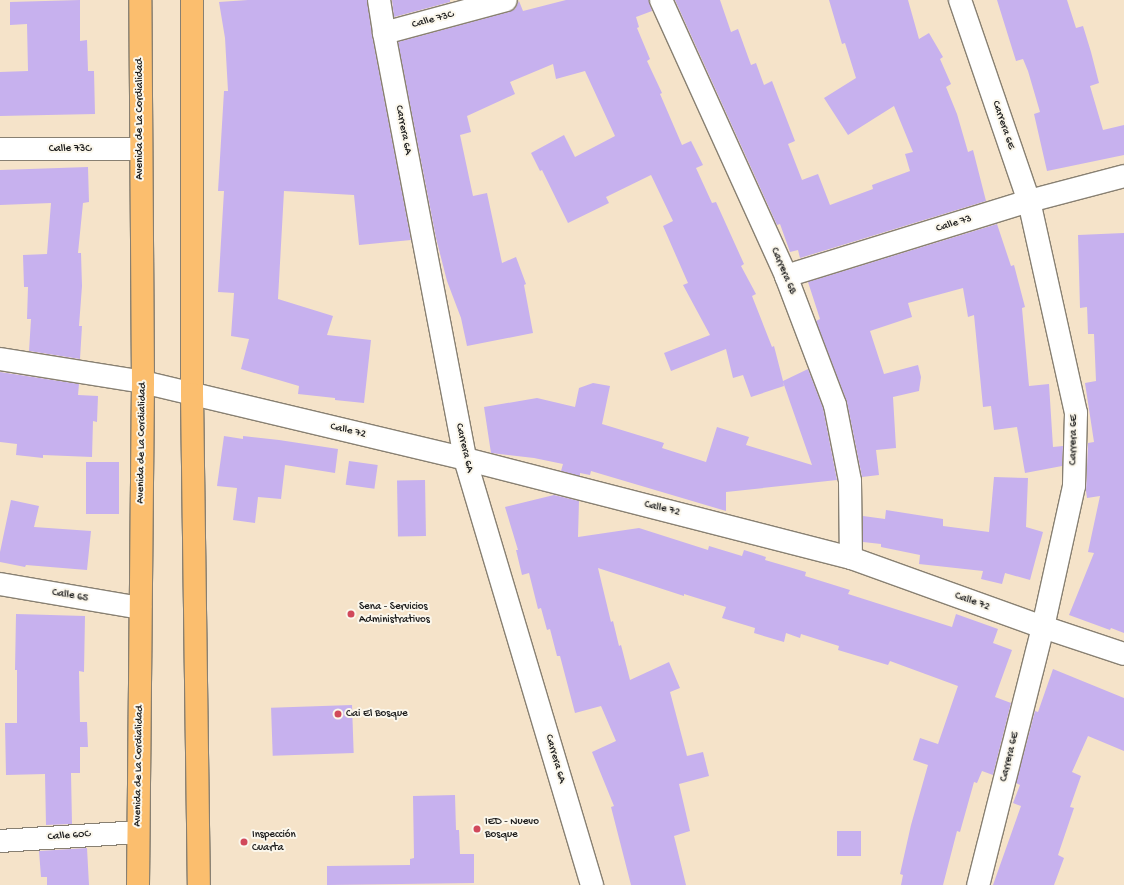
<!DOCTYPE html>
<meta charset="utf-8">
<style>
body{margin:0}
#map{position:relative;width:1124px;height:885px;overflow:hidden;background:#f5e3c9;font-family:"Gochi Hand",sans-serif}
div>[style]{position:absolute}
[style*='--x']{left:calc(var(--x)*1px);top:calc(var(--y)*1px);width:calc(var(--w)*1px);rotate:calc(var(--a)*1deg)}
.building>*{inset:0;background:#c7b1ee;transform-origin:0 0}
.roads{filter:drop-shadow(1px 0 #888072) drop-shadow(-1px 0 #888072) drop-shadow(0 1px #888072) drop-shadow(0 -1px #888072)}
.minor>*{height:22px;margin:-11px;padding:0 11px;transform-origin:11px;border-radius:11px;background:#fff}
.major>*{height:22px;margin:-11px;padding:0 11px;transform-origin:11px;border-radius:11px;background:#fbbe6e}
.dots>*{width:11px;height:11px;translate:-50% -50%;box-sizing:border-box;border:2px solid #fbf7ec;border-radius:50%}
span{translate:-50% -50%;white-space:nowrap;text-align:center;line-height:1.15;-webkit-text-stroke:4px #fbf7ec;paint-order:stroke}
.street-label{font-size:11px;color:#1c1c1c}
.poi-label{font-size:11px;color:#1c1c1c}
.left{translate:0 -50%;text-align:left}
</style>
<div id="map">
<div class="building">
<div style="clip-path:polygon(80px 0,80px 41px,87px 40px,88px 71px,94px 71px,95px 114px,0 116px,0 72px,28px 71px,27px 24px,10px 25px,10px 2px)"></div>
<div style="clip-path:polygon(248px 0,367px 0,372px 35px,411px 240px,359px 245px,354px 195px,284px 191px,278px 299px,333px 316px,327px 335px,371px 340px,364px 403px,335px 400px,335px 398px,298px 394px,299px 386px,241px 369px,249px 339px,231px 336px,234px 293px,218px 292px,224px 191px,218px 191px,224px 91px,228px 91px,225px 38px,219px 2px)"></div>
<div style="clip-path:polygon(392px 0,450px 0,450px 2px,394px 17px)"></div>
<div style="clip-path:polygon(566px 0,649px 0,652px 11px,636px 17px,639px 27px,637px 28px,650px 59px,647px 61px,662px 93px,660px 94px,682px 145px,691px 141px,703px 165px,696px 168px,712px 203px,716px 202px,744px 264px,741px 266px,756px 294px,752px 296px,772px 347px,774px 346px,783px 381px,808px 369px,823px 408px,837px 480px,726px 492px,726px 511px,591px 471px,590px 475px,580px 473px,580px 476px,561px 471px,563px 464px,534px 458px,491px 453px,484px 407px,537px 398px,575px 407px,579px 388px,593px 383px,610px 386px,602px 424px,664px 443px,662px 448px,706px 462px,717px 427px,749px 437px,746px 445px,812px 465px,783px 382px,784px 386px,751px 397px,743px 375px,733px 378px,726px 349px,671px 371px,664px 353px,710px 335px,683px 285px,688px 283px,663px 226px,673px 221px,651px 175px,606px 197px,609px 203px,568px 223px,542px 170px,540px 171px,531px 153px,564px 135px,575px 157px,615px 136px,585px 71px,556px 79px,553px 64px,510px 82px,515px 94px,467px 116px,471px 132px,460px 135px,473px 196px,487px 193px,502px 263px,516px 257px,526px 284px,524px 285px,533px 333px,467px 346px,461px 318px,447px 281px,436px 238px,398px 42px,509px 12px,515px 9px,519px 1px,523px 11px)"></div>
<div style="clip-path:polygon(675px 0,720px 0,731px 32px,738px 29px,751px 65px,756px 63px,764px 85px,772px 81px,795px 141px,788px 144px,802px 180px,818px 174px,830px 205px,873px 189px,872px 185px,910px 171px,905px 154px,913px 152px,894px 106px,848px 135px,824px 98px,856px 78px,845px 43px,842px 44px,829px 0,908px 0,919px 39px,929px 33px,943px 57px,940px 59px,951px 84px,946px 87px,957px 114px,968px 152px,973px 150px,986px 201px,800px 258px,798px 250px,790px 252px,780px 224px,777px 225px)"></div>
<div style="clip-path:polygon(997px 0,1067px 0,1076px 28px,1083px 26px,1091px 52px,1099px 83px,1090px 86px,1103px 130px,1124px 125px,1124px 155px,1047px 171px,1034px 114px,1040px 112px,1028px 71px,1023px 59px,1016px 61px)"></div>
<div style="clip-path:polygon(88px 167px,89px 202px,83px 203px,78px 253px,81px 253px,82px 286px,79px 326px,82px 326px,80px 359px,29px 351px,31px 319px,27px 319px,28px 287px,24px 287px,23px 255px,47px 254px,51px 203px,0 205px,0 170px)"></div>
<div style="clip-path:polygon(997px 224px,1011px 266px,1014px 265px,1025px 307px,1022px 308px,1029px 386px,1049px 384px,1053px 447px,1063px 446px,1062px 466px,1025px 473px,1017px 427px,994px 430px,991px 406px,983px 407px,974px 315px,968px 317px,963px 288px,908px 303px,912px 317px,870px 331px,884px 374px,918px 365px,921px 377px,919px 391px,893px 397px,896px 448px,876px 450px,879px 475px,862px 477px,847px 402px,816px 321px,820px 319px,808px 282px)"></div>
<div style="clip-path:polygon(1124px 233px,1124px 633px,1111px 628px,1110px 630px,1069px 615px,1094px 553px,1088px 552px,1100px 496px,1087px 498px,1086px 491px,1088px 443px,1094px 442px,1085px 383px,1096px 381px,1094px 334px,1088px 334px,1087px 307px,1080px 308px,1078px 235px)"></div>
<div style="clip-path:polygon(0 372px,79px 384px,78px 395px,98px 396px,97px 422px,93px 421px,92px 457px,43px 455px,43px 458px,16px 455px,17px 444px,0 442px)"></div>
<div style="clip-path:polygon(224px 436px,243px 439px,243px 436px,279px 440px,338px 449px,335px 473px,285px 465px,281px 499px,258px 497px,255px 523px,233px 520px,237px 488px,217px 486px)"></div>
<div style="left:349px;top:461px;width:29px;height:24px;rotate:8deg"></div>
<div style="left:86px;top:462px;width:33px;height:52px"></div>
<div style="clip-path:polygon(994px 477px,1028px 478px,1026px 527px,1043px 532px,1030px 580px,1005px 573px,1002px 584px,981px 579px,983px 571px,919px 564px,920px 555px,881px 547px,881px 544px,863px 542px,863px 516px,885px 519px,886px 510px,943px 519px,943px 526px,989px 532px)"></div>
<div style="left:425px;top:480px;width:56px;height:28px;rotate:89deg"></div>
<div style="clip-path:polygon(554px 495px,579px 501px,578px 537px,639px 528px,708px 550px,709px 546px,742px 556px,744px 550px,766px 557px,765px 560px,806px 572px,805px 576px,850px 590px,848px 594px,952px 627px,956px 614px,998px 629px,993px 643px,1012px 650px,995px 697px,1011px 703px,993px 775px,982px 771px,977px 783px,974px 782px,960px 832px,957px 831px,943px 885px,901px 885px,903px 875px,900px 874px,911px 825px,928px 765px,913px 760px,920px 738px,938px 744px,958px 686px,890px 661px,888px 665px,838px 650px,839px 646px,801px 634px,800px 638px,786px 633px,784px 642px,754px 633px,755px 628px,722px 618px,726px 607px,684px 594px,684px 596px,598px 568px,611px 622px,613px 621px,619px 646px,621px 645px,630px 680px,669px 662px,680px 688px,670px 692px,687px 756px,703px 752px,709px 776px,679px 784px,690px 831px,674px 836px,686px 885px,631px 885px,611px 807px,614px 806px,592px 752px,616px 741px,601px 706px,575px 713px,560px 656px,557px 656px,550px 629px,547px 630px,541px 608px,538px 609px,529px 573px,522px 575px,516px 550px,518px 550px,505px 507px)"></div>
<div style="clip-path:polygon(11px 500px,39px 506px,34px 527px,91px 531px,87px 570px,26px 565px,25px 567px,0 562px,0 552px)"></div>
<div style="clip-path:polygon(16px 614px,85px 616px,84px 672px,79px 671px,80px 722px,87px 722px,88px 747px,80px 747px,80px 773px,71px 773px,72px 824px,46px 825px,45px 774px,6px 775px,5px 723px,17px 723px,17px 670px,15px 670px)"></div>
<div style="clip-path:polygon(1053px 669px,1124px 698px,1124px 751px,1088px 736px,1072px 772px,1081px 776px,1070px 807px,1074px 808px,1058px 855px,1064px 858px,1054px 885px,993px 885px,1021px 806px,1013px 803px,1020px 785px,1016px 783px,1035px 711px,1038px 712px)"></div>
<div style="left:352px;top:705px;width:48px;height:81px;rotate:88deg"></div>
<div style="clip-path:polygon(455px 795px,456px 830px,459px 830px,460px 854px,474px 854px,474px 883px,327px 885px,327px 866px,410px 865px,410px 859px,414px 858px,413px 796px)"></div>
<div style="left:837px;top:831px;width:24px;height:25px"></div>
<div style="clip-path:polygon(87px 848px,89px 885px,47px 885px,47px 877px,41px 877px,39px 851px)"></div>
</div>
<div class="roads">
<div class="minor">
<div style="--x:379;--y:0;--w:33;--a:81"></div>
<div style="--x:384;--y:33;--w:434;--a:79.2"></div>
<div style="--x:465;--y:459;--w:445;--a:73.4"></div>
<div style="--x:661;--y:0;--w:303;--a:65.6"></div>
<div style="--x:786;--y:276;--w:138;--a:69.2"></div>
<div style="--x:835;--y:405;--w:77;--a:78.8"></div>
<div style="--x:850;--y:481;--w:77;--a:89.3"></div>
<div style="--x:960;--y:0;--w:213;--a:71.1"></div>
<div style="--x:1029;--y:201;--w:217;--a:77.5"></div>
<div style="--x:1076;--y:413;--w:73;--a:91.6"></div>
<div style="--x:1074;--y:486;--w:144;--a:102.4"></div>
<div style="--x:1043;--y:627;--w:266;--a:104.1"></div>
<div style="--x:384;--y:33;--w:126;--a:-15.1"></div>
<div style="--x:0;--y:149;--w:140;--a:0"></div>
<div style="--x:786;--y:276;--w:254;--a:-17.2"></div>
<div style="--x:1029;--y:201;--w:98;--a:-14.7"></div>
<div style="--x:0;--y:359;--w:145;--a:9.1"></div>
<div style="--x:143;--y:382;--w:331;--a:13.4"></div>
<div style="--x:465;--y:459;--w:398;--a:14.4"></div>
<div style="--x:851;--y:558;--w:204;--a:19.8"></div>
<div style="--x:1043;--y:627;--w:85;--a:18.4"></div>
<div style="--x:0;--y:584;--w:142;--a:9.7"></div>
<div style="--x:0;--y:841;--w:138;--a:-3.7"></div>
</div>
<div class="major">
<div style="--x:192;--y:0;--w:394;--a:90"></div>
<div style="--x:192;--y:394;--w:491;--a:89.2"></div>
<div style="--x:138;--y:885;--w:503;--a:-89.43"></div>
<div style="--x:143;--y:382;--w:382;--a:-90.4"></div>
</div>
</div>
<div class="dots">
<div style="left:351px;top:614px;background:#d1495b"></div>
<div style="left:338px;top:714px;background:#d1495b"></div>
<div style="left:477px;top:829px;background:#d1495b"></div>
<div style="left:244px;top:842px;background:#d1495b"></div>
</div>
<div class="street-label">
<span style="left:433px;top:20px;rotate:-15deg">Calle 73C</span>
<span style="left:140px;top:119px;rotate:-90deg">Avenida de La Cordialidad</span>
<span style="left:1003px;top:125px;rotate:71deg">Carrera 6E</span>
<span style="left:403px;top:130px;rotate:79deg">Carrera 6A</span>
<span style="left:70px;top:149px">Calle 73C</span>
<span style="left:954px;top:224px;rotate:-17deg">Calle 73</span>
<span style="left:783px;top:271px;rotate:67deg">Carrera 6B</span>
<span style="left:348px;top:431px;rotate:13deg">Calle 72</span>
<span style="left:1074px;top:440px;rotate:-89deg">Carrera 6E</span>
<span style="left:142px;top:443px;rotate:-89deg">Avenida de La Cordialidad</span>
<span style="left:464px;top:448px;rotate:77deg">Carrera 6A</span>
<span style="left:662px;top:509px;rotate:14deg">Calle 72</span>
<span style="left:70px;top:596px;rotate:10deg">Calle 65</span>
<span style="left:972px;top:602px;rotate:20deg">Calle 72</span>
<span style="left:1010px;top:757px;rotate:-76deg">Carrera 6E</span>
<span style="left:555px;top:759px;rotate:74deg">Carrera 6A</span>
<span style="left:139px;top:766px;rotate:-89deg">Avenida de La Cordialidad</span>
<span style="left:69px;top:836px;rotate:-4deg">Calle 60C</span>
</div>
<div class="poi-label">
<span class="left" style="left:359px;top:614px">Sena - Servicios<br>Administrativos</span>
<span class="left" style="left:346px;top:714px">Cai El Bosque</span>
<span class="left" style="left:485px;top:829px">IED - Nuevo<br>Bosque</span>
<span class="left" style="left:252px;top:842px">Inspección<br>Cuarta</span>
</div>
</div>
